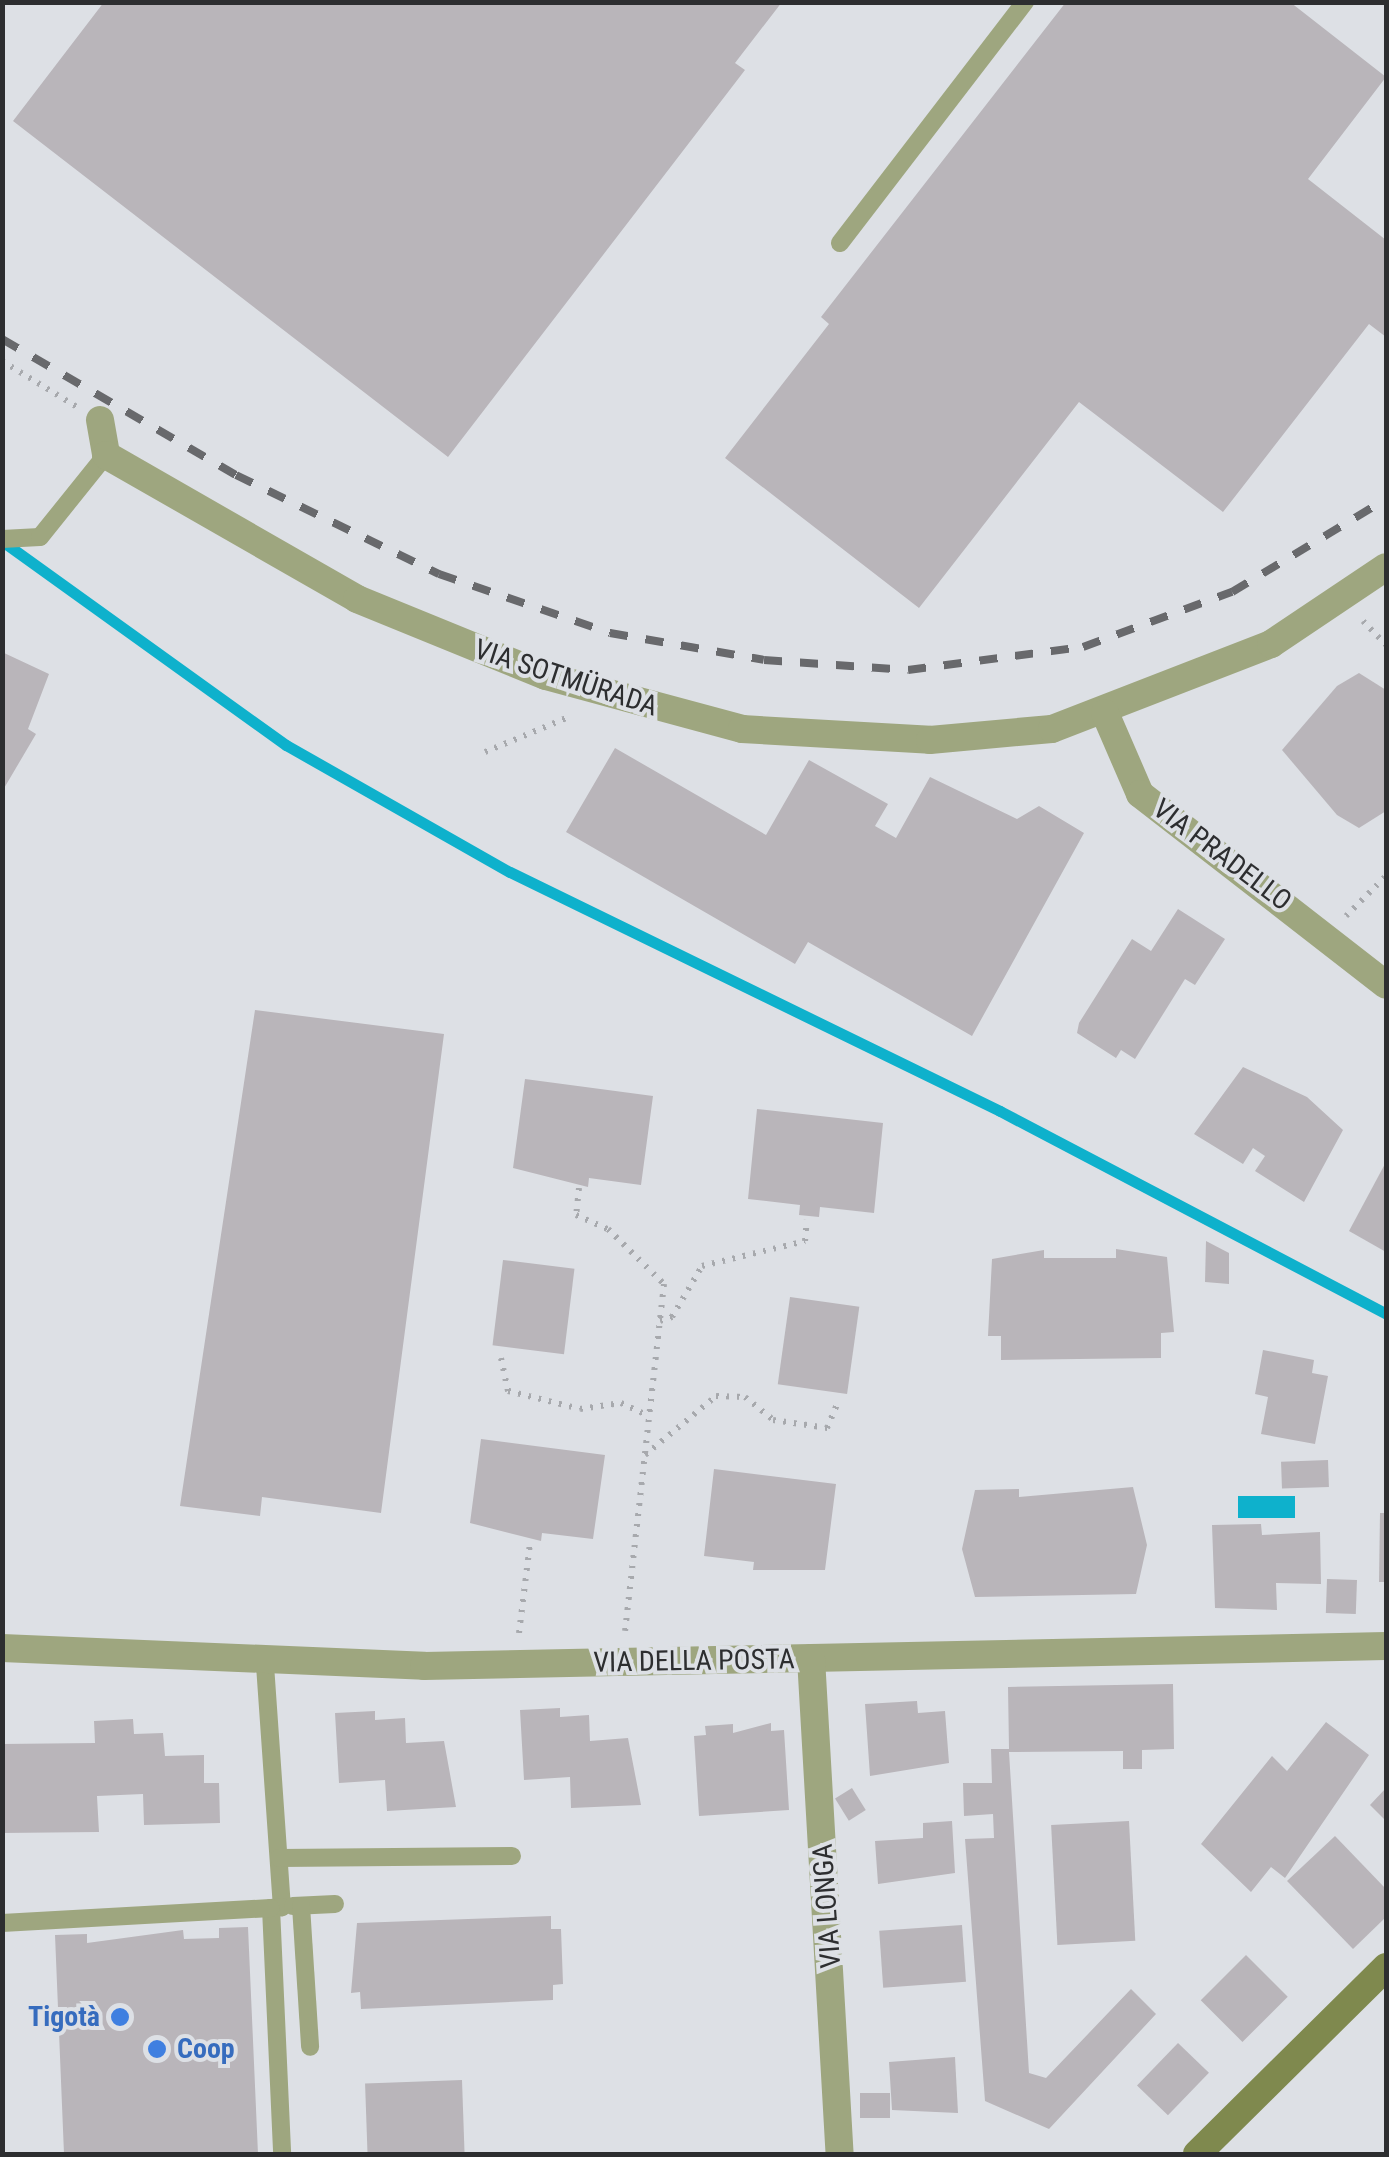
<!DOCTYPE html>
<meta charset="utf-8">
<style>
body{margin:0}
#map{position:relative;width:1389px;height:2157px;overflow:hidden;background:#dde0e5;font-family:"Roboto Condensed",sans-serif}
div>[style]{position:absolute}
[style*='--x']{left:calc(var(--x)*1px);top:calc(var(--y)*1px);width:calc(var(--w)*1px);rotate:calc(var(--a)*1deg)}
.water>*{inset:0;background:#0eb1cc;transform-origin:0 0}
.stream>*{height:11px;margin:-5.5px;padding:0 5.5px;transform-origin:5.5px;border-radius:5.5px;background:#0eb1cc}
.building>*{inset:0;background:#b9b5ba;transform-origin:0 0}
.path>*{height:6px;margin-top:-3px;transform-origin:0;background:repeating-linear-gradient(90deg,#a7a9ad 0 2.5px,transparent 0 10.5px)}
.service>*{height:18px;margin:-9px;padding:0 9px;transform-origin:9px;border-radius:9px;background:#9ea67f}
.minor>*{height:28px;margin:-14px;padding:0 14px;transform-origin:14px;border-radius:14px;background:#9ea67f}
.secondary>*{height:28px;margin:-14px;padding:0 14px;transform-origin:14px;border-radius:14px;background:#7f894e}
.rail>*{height:8px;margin-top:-4px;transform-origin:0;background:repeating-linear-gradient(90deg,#68696c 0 18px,transparent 0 36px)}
.dots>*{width:28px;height:28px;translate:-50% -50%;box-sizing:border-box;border:5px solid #dde0e5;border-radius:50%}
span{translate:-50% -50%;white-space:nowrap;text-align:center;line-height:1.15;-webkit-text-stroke:8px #dde0e5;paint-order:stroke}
.street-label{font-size:28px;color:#2d2e30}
.shop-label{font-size:28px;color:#366cbe;font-weight:700}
.right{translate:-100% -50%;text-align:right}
.left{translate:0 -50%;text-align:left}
.frame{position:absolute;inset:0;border:5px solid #2d2e30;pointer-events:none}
</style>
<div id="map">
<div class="water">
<div style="left:1295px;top:1496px;width:22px;height:57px;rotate:90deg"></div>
</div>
<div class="stream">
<div style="--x:2;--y:541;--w:350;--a:35.7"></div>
<div style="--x:286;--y:745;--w:257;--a:29.6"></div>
<div style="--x:510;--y:872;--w:545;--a:26"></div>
<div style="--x:1000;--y:1111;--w:436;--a:27.7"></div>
</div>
<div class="building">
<div style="clip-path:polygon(104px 2px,782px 2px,735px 63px,745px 70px,448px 457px,13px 121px)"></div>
<div style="clip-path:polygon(1066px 2px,1290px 2px,1386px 77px,1308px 179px,1386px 240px,1386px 337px,1369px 324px,1223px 512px,1079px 402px,919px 608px,725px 458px,829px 324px,821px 317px)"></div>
<div style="clip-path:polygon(2px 652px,49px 674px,28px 729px,36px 734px,3px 790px)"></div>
<div style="clip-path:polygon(1359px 673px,1386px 690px,1386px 811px,1359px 828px,1337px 815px,1282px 750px,1337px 686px)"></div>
<div style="clip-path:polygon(615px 748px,766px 835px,809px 760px,888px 804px,875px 826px,896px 838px,930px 777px,1017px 819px,1039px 806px,1084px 833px,972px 1036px,808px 942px,795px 964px,566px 832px)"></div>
<div style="clip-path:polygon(1178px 909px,1225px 939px,1195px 985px,1185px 979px,1135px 1059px,1121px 1050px,1116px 1058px,1077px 1033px,1079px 1023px,1132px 939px,1151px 951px)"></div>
<div style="clip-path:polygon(255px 1010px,444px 1034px,381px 1513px,262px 1497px,260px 1516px,180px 1506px)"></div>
<div style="clip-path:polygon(1243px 1067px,1307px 1097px,1343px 1130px,1304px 1202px,1255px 1171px,1265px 1156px,1253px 1148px,1243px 1164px,1194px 1134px)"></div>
<div style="clip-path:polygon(525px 1079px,653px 1096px,641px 1185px,589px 1178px,588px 1187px,513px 1168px)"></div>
<div style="clip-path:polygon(757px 1109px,883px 1123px,874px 1213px,820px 1207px,819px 1217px,799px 1215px,800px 1205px,748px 1199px)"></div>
<div style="clip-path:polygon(1386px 1162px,1386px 1252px,1349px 1231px)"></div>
<div style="clip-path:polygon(1206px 1241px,1229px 1253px,1229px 1284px,1205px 1282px)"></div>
<div style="clip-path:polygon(1116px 1249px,1167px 1257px,1174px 1332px,1161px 1333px,1161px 1358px,1001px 1360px,1001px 1336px,988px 1336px,992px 1259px,1044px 1250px,1044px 1258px,1116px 1258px)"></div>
<div style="left:503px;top:1260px;width:72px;height:86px;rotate:7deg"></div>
<div style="left:790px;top:1297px;width:70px;height:88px;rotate:8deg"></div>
<div style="clip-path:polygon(1263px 1350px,1314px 1360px,1312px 1373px,1328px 1376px,1315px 1444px,1261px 1434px,1268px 1397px,1255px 1394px)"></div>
<div style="clip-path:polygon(481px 1439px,605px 1455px,593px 1539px,542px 1533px,541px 1541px,470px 1523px)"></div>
<div style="left:1328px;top:1460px;width:27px;height:47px;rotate:88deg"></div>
<div style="clip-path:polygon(714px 1469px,836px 1484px,825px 1570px,753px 1570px,754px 1562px,704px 1556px)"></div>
<div style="clip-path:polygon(1133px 1487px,1147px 1545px,1136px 1594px,975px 1597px,962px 1549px,975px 1490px,1019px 1489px,1019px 1497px)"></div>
<div style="clip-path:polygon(1380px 1513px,1386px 1513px,1386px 1582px,1379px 1582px)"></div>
<div style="clip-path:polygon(1261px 1524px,1262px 1535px,1320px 1532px,1321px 1584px,1276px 1583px,1277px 1610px,1215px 1608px,1212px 1525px)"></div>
<div style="left:1327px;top:1579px;width:30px;height:34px;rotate:2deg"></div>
<div style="clip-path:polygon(1173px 1684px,1174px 1749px,1142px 1750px,1142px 1769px,1123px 1769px,1123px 1751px,1009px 1752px,1029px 2073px,1046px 2078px,1131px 1989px,1156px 2014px,1049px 2129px,985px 2101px,965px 1839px,994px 1838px,993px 1814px,964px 1816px,963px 1783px,992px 1783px,991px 1749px,1009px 1749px,1008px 1687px)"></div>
<div style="clip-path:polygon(917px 1701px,918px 1713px,945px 1711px,949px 1763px,870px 1776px,865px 1704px)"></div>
<div style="clip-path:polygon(560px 1708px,560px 1717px,589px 1715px,590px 1741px,628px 1738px,641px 1805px,571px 1808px,570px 1777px,524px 1780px,520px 1710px)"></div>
<div style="clip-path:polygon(375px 1711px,375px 1720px,405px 1718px,406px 1743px,444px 1741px,456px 1807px,387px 1811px,385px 1780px,339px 1783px,335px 1713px)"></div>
<div style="clip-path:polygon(133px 1719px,134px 1734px,163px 1733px,165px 1756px,204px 1755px,204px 1783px,219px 1783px,220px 1823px,144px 1825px,143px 1794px,97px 1796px,99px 1832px,2px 1833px,2px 1744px,95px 1743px,94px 1721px)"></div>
<div style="clip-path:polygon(1326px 1722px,1369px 1755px,1285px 1878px,1271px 1867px,1251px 1892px,1201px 1844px,1272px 1756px,1287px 1771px)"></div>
<div style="clip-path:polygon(771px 1723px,771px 1731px,784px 1730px,789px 1810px,699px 1816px,694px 1736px,706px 1735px,705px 1726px,733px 1724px,733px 1733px)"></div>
<div style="left:852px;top:1788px;width:26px;height:20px;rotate:58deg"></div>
<div style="clip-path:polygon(1386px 1788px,1386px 1821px,1370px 1805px)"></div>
<div style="clip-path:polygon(952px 1821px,955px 1873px,878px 1884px,875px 1841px,923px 1838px,923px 1823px)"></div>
<div style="left:1129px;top:1821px;width:120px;height:78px;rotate:87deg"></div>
<div style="clip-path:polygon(1335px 1836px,1386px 1889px,1386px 1917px,1353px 1949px,1287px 1881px)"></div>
<div style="clip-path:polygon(551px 1916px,551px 1929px,561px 1929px,563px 1984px,553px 1985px,553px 2000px,361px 2009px,360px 1992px,351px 1993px,357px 1923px)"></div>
<div style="left:962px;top:1925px;width:57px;height:83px;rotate:86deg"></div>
<div style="clip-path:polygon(248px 1927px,258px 2154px,64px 2154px,55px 1935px,87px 1934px,87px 1943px,183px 1930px,184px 1939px,219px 1938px,219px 1928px)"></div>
<div style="left:1246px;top:1955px;width:59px;height:64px;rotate:45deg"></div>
<div style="left:1178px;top:2043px;width:43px;height:59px;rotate:44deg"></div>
<div style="clip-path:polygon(955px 2057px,958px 2113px,892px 2110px,889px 2062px)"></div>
<div style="left:462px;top:2080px;width:74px;height:97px;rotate:88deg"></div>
<div style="left:890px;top:2093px;width:25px;height:30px;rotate:90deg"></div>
</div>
<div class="path">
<div style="--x:2;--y:361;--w:88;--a:31.5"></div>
<div style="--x:1363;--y:621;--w:33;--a:46"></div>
<div style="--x:485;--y:752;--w:93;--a:-22.7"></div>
<div style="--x:1346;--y:916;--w:57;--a:-45"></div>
<div style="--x:579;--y:1188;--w:27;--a:96"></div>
<div style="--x:576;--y:1215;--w:35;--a:24"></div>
<div style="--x:608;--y:1229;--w:78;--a:44.5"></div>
<div style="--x:664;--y:1284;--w:349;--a:96.4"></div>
<div style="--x:660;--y:1321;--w:13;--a:-18"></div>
<div style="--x:672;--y:1317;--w:59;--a:-59.5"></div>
<div style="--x:702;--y:1266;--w:106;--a:-13.6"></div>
<div style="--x:805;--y:1241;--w:21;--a:-85"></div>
<div style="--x:501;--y:1358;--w:34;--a:78"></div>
<div style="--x:508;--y:1391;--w:74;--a:14"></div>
<div style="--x:580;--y:1409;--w:41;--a:-8.3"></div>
<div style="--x:621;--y:1403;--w:31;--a:25"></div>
<div style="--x:645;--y:1455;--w:92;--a:-39.7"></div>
<div style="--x:716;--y:1396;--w:29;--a:2"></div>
<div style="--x:745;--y:1397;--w:36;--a:39"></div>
<div style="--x:773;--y:1420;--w:55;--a:8.4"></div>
<div style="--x:827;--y:1428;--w:28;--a:-67"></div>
<div style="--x:519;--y:1633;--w:90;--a:-83"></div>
</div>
<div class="service">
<div style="--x:840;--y:243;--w:304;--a:-52.5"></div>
<div style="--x:2;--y:539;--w:38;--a:-3"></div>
<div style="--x:40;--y:537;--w:105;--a:-51.2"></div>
<div style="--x:265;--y:1665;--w:243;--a:86"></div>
<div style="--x:282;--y:1907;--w:11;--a:175"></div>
<div style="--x:271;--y:1908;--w:246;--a:87.4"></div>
<div style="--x:279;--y:1858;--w:233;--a:-0.5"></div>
<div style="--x:293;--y:1906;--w:42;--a:-2.7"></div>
<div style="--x:301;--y:1906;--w:141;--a:86.3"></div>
<div style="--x:2;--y:1923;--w:269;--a:-3.2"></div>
</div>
<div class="minor">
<div style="--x:100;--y:420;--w:36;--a:80"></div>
<div style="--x:106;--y:455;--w:289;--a:29.8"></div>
<div style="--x:357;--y:599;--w:204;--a:22.2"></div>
<div style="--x:546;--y:676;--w:203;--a:15.1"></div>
<div style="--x:742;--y:729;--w:188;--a:3.3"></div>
<div style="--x:930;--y:740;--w:122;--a:-5.2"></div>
<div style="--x:1052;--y:729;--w:235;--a:-21.2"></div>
<div style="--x:1271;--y:644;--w:138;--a:-33.8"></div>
<div style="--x:1105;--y:713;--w:88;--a:66.6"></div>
<div style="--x:1140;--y:794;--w:311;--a:37.8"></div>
<div style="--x:2;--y:1648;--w:422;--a:2.4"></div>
<div style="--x:424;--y:1666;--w:962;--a:-1.19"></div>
<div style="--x:811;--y:1658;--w:497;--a:86.7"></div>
</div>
<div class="secondary">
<div style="--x:1197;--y:2154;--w:266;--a:-44.7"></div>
</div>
<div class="rail">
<div style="--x:2;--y:339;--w:271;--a:30.2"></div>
<div style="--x:236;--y:475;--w:226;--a:26"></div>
<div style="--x:439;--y:574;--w:181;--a:19"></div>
<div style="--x:610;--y:633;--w:156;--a:9.9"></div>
<div style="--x:764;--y:660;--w:144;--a:4"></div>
<div style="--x:908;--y:670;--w:177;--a:-7.5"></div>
<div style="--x:1083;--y:647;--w:159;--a:-20.3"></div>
<div style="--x:1232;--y:592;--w:180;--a:-31.1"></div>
</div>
<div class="dots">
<div style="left:120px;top:2017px;background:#3f7fe0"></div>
<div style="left:157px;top:2049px;background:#3f7fe0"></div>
</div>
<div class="street-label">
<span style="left:566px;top:678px;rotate:18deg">VIA SOTMÜRADA</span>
<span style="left:1222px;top:855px;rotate:37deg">VIA PRADELLO</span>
<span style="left:694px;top:1661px;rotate:-1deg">VIA DELLA POSTA</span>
<span style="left:827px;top:1906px;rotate:-94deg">VIA LONGA</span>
</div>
<div class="shop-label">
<span class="right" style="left:100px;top:2017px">Tigotà</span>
<span class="left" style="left:177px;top:2049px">Coop</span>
</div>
<div class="frame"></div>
</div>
